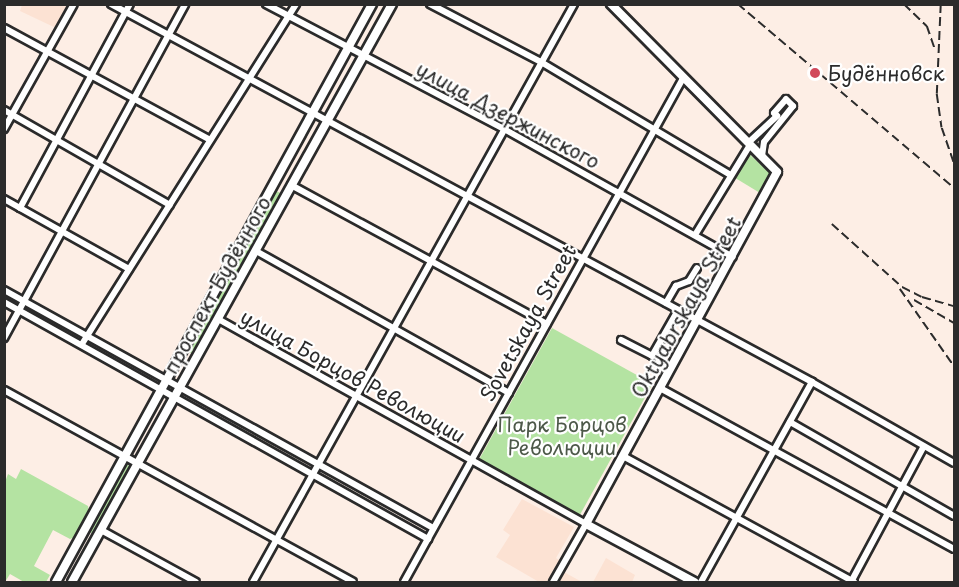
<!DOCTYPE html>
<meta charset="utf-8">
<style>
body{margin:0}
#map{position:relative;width:959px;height:587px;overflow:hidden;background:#fdeee5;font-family:"Playpen Sans",sans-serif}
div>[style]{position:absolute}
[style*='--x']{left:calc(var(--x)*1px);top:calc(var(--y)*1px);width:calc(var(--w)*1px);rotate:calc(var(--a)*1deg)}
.built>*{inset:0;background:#fce2d3}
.green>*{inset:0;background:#b4e3a2;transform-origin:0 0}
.roads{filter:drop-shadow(2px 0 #2b2b2b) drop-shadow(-2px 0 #2b2b2b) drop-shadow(0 2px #2b2b2b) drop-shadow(0 -2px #2b2b2b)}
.minor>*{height:6px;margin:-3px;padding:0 3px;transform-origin:3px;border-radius:3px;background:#fff}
.major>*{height:8px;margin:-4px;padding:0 4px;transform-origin:4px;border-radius:4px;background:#fff}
.rail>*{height:1.5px;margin-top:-0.75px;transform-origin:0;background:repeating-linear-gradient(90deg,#2b2b2b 0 9px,transparent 0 13.5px)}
.dots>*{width:16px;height:16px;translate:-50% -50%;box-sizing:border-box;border:3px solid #fff;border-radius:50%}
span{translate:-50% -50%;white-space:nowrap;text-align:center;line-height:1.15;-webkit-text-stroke:4.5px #fff;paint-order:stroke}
.poi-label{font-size:20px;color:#2b2b2b}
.left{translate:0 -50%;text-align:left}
.street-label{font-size:20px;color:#2b2b2b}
.park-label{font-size:20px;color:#4d5949}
.frame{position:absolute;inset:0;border:6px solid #2b2b2b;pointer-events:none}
</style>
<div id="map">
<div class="built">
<div style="clip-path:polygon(22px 5px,22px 4px,68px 5px,56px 28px,20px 11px)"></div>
<div style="clip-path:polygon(522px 499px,574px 527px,556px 558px,562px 562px,551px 582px,539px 582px,496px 557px,510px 535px,503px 530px)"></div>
<div style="clip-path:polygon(606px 558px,635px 575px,632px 582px,593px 582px)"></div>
<div style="clip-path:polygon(562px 571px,582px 582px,556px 582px)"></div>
</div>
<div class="green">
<div style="clip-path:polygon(747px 152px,771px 174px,760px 193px,732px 176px)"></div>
<div style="clip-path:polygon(276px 191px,283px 194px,194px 353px,188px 353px)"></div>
<div style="left:552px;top:328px;width:115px;height:150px;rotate:29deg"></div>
<div style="clip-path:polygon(125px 464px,133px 467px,97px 533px,91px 533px,89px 527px)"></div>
<div style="clip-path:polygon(21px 469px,88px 506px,89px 512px,75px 537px,70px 539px,53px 530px,34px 566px,50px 575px,46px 582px,24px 582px,10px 574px,5px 582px,5px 482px,8px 474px,16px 479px)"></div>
</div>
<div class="roads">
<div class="minor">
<div style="--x:111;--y:4;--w:796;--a:28.33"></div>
<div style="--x:812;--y:382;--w:163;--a:29.7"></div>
<div style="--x:266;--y:4;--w:269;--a:27.7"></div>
<div style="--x:504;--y:129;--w:262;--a:29.2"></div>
<div style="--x:430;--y:4;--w:125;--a:27.6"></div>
<div style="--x:541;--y:62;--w:219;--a:30.8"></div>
<div style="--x:4;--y:28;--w:234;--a:28.5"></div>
<div style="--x:4;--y:110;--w:191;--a:29.8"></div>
<div style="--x:4;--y:129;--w:143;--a:-60.8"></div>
<div style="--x:748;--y:143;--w:40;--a:-43"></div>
<div style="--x:777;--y:116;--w:4;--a:-135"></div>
<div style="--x:774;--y:113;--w:18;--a:-49"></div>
<div style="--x:786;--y:99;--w:10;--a:45"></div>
<div style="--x:793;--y:106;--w:46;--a:128.9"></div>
<div style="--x:764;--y:142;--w:15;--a:98"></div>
<div style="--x:291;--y:185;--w:291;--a:28.5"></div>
<div style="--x:4;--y:199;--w:143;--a:29.2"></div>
<div style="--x:20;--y:208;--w:232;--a:-61.7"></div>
<div style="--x:695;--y:235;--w:105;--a:-58.6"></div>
<div style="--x:256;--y:251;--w:290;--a:29.3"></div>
<div style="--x:4;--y:290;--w:491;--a:29"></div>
<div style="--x:4;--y:302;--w:486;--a:29.2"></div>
<div style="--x:666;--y:303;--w:20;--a:-60"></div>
<div style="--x:676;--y:286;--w:14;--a:-21"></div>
<div style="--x:689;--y:281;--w:15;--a:-58"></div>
<div style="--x:218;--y:319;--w:421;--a:29.1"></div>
<div style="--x:586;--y:524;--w:67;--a:119.6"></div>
<div style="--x:4;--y:338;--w:380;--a:-61.5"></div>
<div style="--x:621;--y:340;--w:35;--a:27"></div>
<div style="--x:652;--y:356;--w:53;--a:-60.5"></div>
<div style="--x:82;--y:344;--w:402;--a:-57.8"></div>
<div style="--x:660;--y:388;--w:335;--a:28.7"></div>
<div style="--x:4;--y:390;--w:398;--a:28.8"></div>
<div style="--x:790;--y:422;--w:189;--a:29.8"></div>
<div style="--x:623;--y:456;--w:263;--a:28.6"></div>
<div style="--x:101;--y:530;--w:108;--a:28.7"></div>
<div style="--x:253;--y:582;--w:661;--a:-60.95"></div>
<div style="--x:404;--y:582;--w:574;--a:-61.02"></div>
<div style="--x:701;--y:582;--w:229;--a:-61"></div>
<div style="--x:851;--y:582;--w:154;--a:-61.8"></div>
</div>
<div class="major">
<div style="--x:611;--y:4;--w:236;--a:45.3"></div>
<div style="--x:777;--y:172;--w:400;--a:118.5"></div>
<div style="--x:586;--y:524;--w:123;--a:28.2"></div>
<div style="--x:56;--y:582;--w:659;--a:-61.33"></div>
<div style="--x:72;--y:582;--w:661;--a:-61.03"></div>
</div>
</div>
<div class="rail">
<div style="--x:738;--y:4;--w:284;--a:40.4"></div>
<div style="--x:904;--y:4;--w:32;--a:44"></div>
<div style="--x:927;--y:26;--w:24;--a:71"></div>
<div style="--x:941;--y:4;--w:90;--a:92.5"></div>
<div style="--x:937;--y:94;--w:34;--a:82"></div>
<div style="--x:942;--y:128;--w:36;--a:71"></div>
<div style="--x:832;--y:224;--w:94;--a:42"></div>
<div style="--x:902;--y:287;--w:22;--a:27"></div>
<div style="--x:922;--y:297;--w:33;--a:16"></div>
<div style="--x:900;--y:289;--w:94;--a:55"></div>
<div style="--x:914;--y:300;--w:46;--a:29.9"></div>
</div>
<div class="dots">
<div style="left:815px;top:73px;background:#d1495b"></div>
</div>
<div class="poi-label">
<span class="left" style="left:828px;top:73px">Будённовск</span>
</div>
<div class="street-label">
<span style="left:508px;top:115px;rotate:28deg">улица Дзержинского</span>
<span style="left:217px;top:285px;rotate:-61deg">проспект Будённого</span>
<span style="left:686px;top:307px;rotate:-61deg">Oktyabrskaya Street</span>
<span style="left:528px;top:323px;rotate:-61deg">Sovetskaya Street</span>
<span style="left:353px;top:376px;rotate:29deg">улица Борцов Революции</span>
</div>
<div class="park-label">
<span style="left:562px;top:436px">Парк Борцов<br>Революции</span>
</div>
<div class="frame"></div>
</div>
